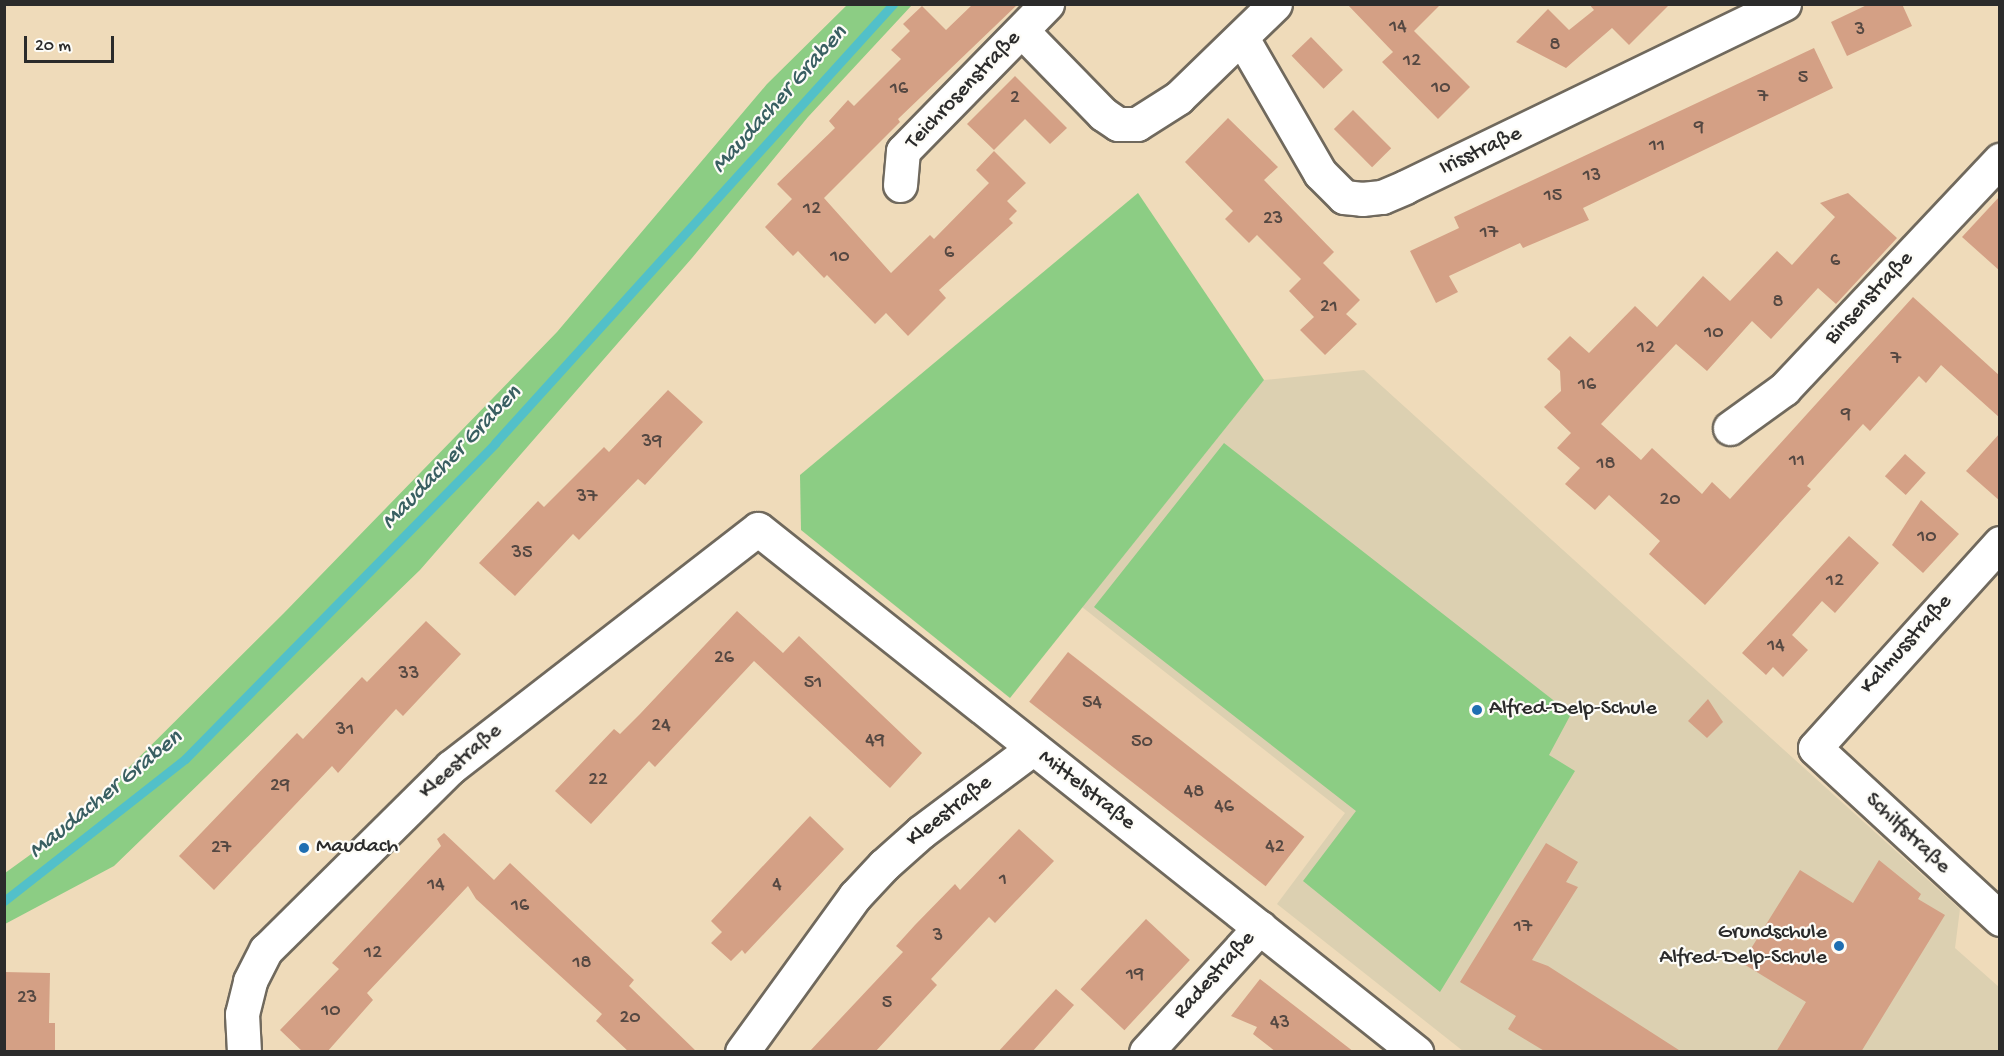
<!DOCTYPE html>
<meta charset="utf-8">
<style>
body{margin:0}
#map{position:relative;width:2004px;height:1056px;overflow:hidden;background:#efdbba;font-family:"Gochi Hand",sans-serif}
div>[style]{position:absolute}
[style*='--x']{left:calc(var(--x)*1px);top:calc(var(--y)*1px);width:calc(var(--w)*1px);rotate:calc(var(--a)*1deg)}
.built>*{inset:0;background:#dcd0b1}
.green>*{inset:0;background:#8ccd84}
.stream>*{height:9px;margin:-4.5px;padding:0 4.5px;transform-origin:4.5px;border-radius:4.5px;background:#52c0c9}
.building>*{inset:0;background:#d4a085;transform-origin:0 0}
.roads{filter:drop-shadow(2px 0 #70695d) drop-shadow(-2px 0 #70695d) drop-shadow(0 2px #70695d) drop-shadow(0 -2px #70695d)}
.minor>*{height:33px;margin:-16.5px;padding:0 16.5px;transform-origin:16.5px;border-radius:16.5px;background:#fff}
.dots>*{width:16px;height:16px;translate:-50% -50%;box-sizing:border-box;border:3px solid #fdfcf7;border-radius:50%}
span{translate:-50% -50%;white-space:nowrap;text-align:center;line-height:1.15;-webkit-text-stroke:4.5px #fdfcf7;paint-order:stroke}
.number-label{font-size:20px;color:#554842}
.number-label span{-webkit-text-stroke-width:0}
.street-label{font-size:22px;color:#2b2b2b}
.poi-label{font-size:22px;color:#2b2b2b}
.left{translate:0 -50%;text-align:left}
.right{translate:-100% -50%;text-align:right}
.water-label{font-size:24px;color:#395f62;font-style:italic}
.frame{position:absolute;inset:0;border:6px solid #2b2b2b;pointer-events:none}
.scale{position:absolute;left:24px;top:36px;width:90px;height:27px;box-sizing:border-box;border:3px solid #2b2b2b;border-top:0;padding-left:8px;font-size:18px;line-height:21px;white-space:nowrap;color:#2b2b2b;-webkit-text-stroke:4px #fdfcf7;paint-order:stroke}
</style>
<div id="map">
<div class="built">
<div style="clip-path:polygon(1364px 370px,1960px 909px,1955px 948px,1999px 987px,1999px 1051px,1463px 1051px,1277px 904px,1345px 813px,1082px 607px,1264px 380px)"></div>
</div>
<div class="green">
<div style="clip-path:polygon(848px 4px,912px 5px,808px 117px,692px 258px,420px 570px,114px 866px,5px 924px,5px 873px,70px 826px,284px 613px,557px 332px,767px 84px)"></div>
<div style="clip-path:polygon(1138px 193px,1264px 380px,1010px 698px,801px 530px,800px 475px)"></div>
<div style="clip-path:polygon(1224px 443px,1571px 714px,1549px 755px,1575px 771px,1440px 992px,1303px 881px,1356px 811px,1094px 607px)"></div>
</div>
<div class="stream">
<div style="--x:4;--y:901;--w:230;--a:-38.1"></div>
<div style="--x:185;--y:759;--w:443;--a:-45.5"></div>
<div style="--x:495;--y:443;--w:593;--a:-47.8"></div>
</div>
<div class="building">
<div style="clip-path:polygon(973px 4px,1018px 4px,898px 119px,900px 122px,824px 198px,891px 273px,930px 235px,934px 239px,989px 183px,976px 170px,994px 151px,1026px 183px,1007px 201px,1017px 211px,1009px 219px,1013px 223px,939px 290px,946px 298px,908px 336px,886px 313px,875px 324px,827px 275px,824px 278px,798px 251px,793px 256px,765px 227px,792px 199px,777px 184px,835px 128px,829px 121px,848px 100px,854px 106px,901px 59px,891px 50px,910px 31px,903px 24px,922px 6px,946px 30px)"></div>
<div style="clip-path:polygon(1347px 4px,1441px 4px,1414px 31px,1470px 87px,1438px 119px,1382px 62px,1393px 52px)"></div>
<div style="clip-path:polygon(1589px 4px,1670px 4px,1629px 45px,1612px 28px,1566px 68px,1516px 42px,1548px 9px,1569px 30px,1594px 10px)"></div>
<div style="clip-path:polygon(1869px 4px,1902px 4px,1912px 26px,1847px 56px,1831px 22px)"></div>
<div style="left:1311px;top:37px;width:46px;height:27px;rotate:46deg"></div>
<div style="clip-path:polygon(1814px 48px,1833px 88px,1583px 208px,1589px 220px,1523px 248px,1520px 243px,1449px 276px,1458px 292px,1436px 303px,1410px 251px,1459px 228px,1454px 217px)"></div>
<div style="clip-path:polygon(1015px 76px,1067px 128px,1050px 144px,1025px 119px,994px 150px,967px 124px)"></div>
<div style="left:1353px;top:110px;width:54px;height:27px;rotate:45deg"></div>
<div style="clip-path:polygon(1228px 118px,1278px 167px,1264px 180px,1334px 252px,1323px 263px,1360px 300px,1346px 314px,1357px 324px,1325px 355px,1300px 330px,1314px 317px,1289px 291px,1301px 279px,1257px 235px,1249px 243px,1225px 219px,1233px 211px,1185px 162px)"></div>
<div style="clip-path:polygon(1848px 193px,1897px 238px,1836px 304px,1818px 288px,1771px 339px,1752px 321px,1707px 371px,1676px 344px,1601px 424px,1641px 460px,1652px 448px,1702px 494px,1712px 482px,1730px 499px,1913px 297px,2000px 376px,2000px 418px,1941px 365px,1926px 383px,1919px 376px,1870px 431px,1863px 424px,1807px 486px,1811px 489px,1705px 605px,1649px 554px,1660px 541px,1609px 495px,1595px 510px,1565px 484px,1580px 468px,1557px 448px,1571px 433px,1544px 407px,1561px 391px,1560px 371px,1547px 359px,1570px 336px,1589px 353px,1635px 306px,1657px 327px,1703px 276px,1730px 301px,1777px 251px,1792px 265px,1835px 217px,1820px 203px)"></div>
<div style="clip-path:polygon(2000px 196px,2000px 271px,1962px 237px)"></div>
<div style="clip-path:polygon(668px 390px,703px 422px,645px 485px,638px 479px,579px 540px,573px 534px,515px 596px,479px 563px,538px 501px,544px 507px,604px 447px,609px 452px)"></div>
<div style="clip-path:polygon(2000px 433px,2000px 501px,1966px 471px)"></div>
<div style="left:1905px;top:454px;width:28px;height:30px;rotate:42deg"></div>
<div style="clip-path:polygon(1921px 500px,1959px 534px,1923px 573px,1892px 545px)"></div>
<div style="clip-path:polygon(1849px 536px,1879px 563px,1835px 613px,1822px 601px,1792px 635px,1808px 650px,1783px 677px,1773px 667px,1766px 675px,1742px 653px)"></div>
<div style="clip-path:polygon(737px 611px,783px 653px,799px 636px,922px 753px,890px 788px,754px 661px,655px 767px,649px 761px,591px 824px,555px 791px,614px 729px,620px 734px,640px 714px)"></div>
<div style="clip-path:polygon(426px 621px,461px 654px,403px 716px,396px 709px,338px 773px,332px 766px,214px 890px,179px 856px,297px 733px,303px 739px,362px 677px,367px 682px)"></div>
<div style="left:1068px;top:652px;width:300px;height:63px;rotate:38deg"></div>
<div style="clip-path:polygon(1708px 699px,1723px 722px,1707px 738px,1688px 721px)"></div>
<div style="clip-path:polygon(810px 816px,844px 849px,745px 954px,742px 950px,731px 961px,711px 943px,722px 932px,711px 921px)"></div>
<div style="clip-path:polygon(1019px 829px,1054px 861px,995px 923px,989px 917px,931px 979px,937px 985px,875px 1052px,809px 1052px,903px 952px,896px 946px,915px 925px,955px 884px,960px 890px)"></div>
<div style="clip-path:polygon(444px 833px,494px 880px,510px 863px,634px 980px,629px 986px,697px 1052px,629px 1052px,596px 1021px,602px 1014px,476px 899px,468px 886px,367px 993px,373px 1000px,327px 1052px,303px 1052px,280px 1030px,339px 969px,332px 963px,441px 846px,437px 839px)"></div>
<div style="clip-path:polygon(1546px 843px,1578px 862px,1566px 882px,1578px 887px,1532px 960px,1548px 966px,1682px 1052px,1546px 1052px,1508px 1029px,1516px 1016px,1460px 982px)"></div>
<div style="clip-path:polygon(1879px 860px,1921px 894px,1918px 899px,1945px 915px,1861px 1052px,1776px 1052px,1806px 1002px,1742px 963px,1800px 870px,1853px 903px)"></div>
<div style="left:1146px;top:919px;width:60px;height:96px;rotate:43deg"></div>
<div style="clip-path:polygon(4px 972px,50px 973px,49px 1023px,55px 1023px,55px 1052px,4px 1052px)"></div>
<div style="clip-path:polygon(1260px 979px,1327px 1031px,1354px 1052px,1276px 1052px,1253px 1034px,1257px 1027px,1231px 1016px)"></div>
<div style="clip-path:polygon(1056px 989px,1074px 1005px,1032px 1052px,998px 1052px)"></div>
</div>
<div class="roads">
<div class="minor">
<div style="--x:1022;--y:31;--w:116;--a:45.7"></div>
<div style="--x:1103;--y:114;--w:18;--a:34"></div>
<div style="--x:1118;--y:124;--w:19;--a:0"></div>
<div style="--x:1137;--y:124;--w:49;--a:-32.4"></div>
<div style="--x:1178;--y:98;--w:135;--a:-44.1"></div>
<div style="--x:1242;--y:38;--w:156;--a:60"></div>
<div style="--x:1320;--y:173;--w:34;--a:45"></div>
<div style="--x:1344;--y:197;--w:18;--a:6"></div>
<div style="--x:1362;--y:199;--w:20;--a:-6"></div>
<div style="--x:1382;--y:197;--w:25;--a:-23"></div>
<div style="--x:1405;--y:187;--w:421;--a:-25.8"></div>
<div style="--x:900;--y:185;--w:34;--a:-85"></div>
<div style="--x:903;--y:151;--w:206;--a:-45.6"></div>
<div style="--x:1730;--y:428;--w:67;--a:-35.8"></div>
<div style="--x:1784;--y:389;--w:315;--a:-46.7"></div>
<div style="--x:2000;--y:543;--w:276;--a:132.1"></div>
<div style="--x:1815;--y:748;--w:252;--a:42.7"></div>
<div style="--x:244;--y:1052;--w:38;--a:-93"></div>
<div style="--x:242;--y:1014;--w:34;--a:-76"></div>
<div style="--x:250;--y:981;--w:35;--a:-63"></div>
<div style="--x:266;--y:950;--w:260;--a:-44.7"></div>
<div style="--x:451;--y:767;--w:388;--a:-37.8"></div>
<div style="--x:758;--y:529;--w:841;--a:38.48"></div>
<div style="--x:742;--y:1052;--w:193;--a:-54.1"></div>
<div style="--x:855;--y:896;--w:42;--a:-46.9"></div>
<div style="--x:884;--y:865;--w:50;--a:-41.7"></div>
<div style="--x:921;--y:832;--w:139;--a:-36.8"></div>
<div style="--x:1146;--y:1052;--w:169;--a:-47.6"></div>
</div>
</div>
<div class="dots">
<div style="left:1477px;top:710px;background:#1f6fb2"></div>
<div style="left:304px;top:848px;background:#1f6fb2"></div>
<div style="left:1839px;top:946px;background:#1f6fb2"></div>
</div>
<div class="number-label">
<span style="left:1398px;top:27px">14</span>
<span style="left:1860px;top:30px">3</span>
<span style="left:1555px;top:45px">8</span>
<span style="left:1412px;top:61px">12</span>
<span style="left:1803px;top:78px">5</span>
<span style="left:1441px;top:88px">10</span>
<span style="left:899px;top:89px">16</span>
<span style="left:1763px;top:97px">7</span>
<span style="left:1015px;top:98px">2</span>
<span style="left:1699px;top:128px">9</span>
<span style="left:1657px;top:146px">11</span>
<span style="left:1592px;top:176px">13</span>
<span style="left:1553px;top:196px">15</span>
<span style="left:812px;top:209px">12</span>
<span style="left:1273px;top:219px">23</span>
<span style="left:1489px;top:233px">17</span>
<span style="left:949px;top:253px">6</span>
<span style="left:840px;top:257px">10</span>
<span style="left:1835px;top:261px">6</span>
<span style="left:1778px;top:302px">8</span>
<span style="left:1329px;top:307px">21</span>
<span style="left:1714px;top:333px">10</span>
<span style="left:1646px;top:348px">12</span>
<span style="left:1896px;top:359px">7</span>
<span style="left:1587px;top:385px">16</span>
<span style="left:1846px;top:415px">9</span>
<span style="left:652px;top:442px">39</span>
<span style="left:1797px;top:461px">11</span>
<span style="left:1606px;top:464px">18</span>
<span style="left:587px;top:497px">37</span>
<span style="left:1670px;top:500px">20</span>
<span style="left:1927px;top:537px">10</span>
<span style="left:522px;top:553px">35</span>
<span style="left:1835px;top:581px">12</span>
<span style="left:1776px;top:646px">14</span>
<span style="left:724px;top:658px">26</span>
<span style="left:409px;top:674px">33</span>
<span style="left:813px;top:683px">51</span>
<span style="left:1092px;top:703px">54</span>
<span style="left:661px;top:726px">24</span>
<span style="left:345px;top:730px">31</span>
<span style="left:875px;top:741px">49</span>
<span style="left:1142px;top:742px">50</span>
<span style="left:598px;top:780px">22</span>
<span style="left:280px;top:786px">29</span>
<span style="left:1194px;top:792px">48</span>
<span style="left:1224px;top:807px">46</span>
<span style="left:1275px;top:847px">42</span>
<span style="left:221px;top:848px">27</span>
<span style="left:1003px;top:880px">1</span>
<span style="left:436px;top:885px">14</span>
<span style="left:777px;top:885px">4</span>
<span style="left:520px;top:906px">16</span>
<span style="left:1523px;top:927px">17</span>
<span style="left:938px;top:936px">3</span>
<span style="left:373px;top:953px">12</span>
<span style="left:582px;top:963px">18</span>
<span style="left:1135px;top:975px">19</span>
<span style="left:27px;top:998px">23</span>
<span style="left:887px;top:1003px">5</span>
<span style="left:331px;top:1011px">10</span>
<span style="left:630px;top:1018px">20</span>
<span style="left:1280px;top:1023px">43</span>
</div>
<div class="street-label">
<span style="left:964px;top:91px;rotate:-46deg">Teichrosenstraße</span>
<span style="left:1481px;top:152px;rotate:-25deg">Irisstraße</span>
<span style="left:1870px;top:299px;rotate:-47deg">Binsenstraße</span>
<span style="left:1907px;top:645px;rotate:-48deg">Kalmusstraße</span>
<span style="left:461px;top:762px;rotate:-41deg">Kleestraße</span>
<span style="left:1086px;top:791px;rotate:38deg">Mittelstraße</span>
<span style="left:950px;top:812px;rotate:-38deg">Kleestraße</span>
<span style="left:1907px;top:834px;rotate:43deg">Schilfstraße</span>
<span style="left:1215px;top:976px;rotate:-48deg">Radestraße</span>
</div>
<div class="poi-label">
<span class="left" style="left:1489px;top:710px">Alfred-Delp-Schule</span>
<span class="left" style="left:316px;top:848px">Maudach</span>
<span class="right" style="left:1827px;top:946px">Grundschule<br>Alfred-Delp-Schule</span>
</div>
<div class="water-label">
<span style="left:780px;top:100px;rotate:-48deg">Maudacher Graben</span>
<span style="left:452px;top:458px;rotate:-46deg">Maudacher Graben</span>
<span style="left:106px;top:795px;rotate:-39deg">Maudacher Graben</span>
</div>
<div class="frame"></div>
<div class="scale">20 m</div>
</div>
